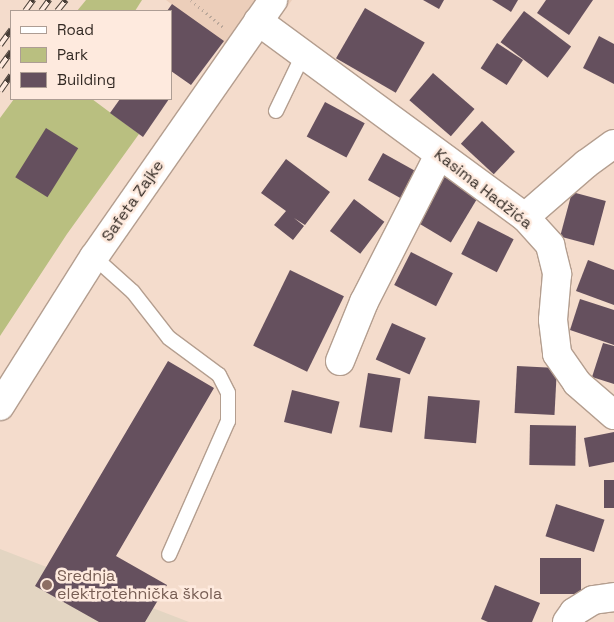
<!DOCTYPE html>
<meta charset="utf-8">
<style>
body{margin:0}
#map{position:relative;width:614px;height:622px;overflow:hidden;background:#f4dccc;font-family:"Space Grotesk",sans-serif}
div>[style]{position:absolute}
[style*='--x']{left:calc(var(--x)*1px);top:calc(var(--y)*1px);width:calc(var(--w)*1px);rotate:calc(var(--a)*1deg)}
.built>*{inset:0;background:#ecceba}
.education>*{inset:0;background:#e3d5c2}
.green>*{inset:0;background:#b9bf80}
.building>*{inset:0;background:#65505e;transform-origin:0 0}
.path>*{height:3px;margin-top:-1.5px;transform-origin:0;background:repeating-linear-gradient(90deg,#baa79a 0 1px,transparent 0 5px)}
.roads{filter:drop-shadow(1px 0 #b49e8f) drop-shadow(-1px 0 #b49e8f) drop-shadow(0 1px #b49e8f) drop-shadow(0 -1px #b49e8f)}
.lane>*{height:14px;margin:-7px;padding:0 7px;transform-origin:7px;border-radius:7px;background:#fff}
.street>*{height:28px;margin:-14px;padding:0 14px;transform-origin:14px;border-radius:14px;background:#fff}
.secondary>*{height:28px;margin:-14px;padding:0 14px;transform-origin:14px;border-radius:14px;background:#fff}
.rail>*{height:5.5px;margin-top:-2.75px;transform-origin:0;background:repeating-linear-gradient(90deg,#feeade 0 11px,#473d36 0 22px);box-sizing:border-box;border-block:1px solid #473d36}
.dots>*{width:14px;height:14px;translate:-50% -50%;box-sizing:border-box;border:2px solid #feeade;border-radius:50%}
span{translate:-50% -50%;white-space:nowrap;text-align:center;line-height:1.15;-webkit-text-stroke:5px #feeade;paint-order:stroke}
.street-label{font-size:16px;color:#332a24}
.education-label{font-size:16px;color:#785e54}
.left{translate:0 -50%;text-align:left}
.legend{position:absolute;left:10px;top:10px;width:162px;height:90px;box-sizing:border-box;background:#feeade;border:1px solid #ad9d94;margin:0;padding:6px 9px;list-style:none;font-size:15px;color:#332a24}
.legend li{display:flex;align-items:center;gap:10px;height:25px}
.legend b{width:25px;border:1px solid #ad9d94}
</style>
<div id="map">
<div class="built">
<div style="clip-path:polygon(166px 0,292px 0,248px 62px)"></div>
</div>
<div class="education">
<div style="clip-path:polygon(0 549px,189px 622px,0 622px)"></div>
</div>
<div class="green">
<div style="clip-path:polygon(86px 0,142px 0,135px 11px,77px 11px)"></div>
<div style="clip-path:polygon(14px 99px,92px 99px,139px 134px,67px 234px,0 336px,0 118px)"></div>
</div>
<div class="building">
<div style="clip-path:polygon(423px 0,444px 0,439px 9px)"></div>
<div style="clip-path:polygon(492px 0,518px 0,511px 12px)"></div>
<div style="clip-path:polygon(546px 0,593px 0,569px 35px,537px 13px)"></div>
<div style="clip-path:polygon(172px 4px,224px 41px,191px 85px,171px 71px,171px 11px,167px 11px)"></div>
<div style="left:365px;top:8px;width:69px;height:58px;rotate:30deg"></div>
<div style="left:524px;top:11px;width:59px;height:39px;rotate:37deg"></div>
<div style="clip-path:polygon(599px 36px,614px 44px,614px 84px,583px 68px)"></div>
<div style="left:497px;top:43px;width:31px;height:30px;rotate:33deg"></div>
<div style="left:433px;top:73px;width:55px;height:36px;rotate:41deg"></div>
<div style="clip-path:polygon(120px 99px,169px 99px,143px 137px,110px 113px)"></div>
<div style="left:325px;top:102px;width:45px;height:39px;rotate:28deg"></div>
<div style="left:482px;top:121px;width:45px;height:31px;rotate:43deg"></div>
<div style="left:46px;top:128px;width:38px;height:58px;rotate:32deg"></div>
<div style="left:383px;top:153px;width:38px;height:31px;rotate:29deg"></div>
<div style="clip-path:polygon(286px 159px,330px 192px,305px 225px,294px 218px,304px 226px,293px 240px,274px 225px,286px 211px,261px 193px)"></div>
<div style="left:443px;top:176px;width:41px;height:53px;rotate:31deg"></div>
<div style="left:572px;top:192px;width:35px;height:46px;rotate:15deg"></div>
<div style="left:354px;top:199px;width:38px;height:40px;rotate:37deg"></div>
<div style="left:478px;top:221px;width:40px;height:37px;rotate:27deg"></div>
<div style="left:411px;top:252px;width:47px;height:37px;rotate:27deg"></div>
<div style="clip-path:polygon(588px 260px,614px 270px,614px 305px,576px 291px)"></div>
<div style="left:290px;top:270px;width:60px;height:84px;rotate:26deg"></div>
<div style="clip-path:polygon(580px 299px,614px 310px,614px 345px,570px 330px)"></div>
<div style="left:392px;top:323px;width:37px;height:40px;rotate:24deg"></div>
<div style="clip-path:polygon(603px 343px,614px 346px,614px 384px,592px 377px)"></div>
<div style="clip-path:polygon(168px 361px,214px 388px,116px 556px,167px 585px,145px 622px,99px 622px,35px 586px)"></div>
<div style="left:517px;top:366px;width:40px;height:47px;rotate:3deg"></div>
<div style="left:368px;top:373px;width:33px;height:55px;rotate:9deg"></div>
<div style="left:292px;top:390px;width:49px;height:33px;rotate:14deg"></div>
<div style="left:428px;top:396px;width:52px;height:43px;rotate:5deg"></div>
<div style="left:530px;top:425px;width:46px;height:40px;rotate:1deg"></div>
<div style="clip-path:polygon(614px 432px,614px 462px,589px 467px,584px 438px)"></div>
<div style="left:604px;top:480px;width:10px;height:28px"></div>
<div style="left:556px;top:504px;width:51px;height:34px;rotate:18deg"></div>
<div style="left:540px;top:558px;width:41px;height:36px"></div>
<div style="clip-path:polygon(495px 585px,540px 603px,532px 622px,488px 622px,481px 619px)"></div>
</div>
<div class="path">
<div style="--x:191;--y:0;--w:42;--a:40.2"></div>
</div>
<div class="roads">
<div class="lane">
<div style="--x:276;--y:111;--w:62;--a:-64.3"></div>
<div style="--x:94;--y:257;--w:52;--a:41.9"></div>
<div style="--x:133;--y:292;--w:58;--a:52"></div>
<div style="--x:169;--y:338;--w:62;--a:36.5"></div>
<div style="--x:219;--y:375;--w:20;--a:63"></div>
<div style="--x:228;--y:393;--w:28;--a:90"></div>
<div style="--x:228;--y:421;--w:146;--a:113.8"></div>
</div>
<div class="street">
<div style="--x:258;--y:21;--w:331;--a:36.3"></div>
<div style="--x:525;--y:217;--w:38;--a:48"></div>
<div style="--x:550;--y:245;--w:30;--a:76"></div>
<div style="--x:557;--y:274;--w:46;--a:95"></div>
<div style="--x:553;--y:320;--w:34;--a:83"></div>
<div style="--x:557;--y:354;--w:35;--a:55"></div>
<div style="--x:577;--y:383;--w:49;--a:40.9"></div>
<div style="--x:525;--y:217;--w:81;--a:-41"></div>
<div style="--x:586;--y:164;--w:34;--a:-36"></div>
<div style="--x:340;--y:361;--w:64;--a:-67.9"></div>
<div style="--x:364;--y:302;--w:165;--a:-63"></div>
<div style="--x:567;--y:622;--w:12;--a:-55"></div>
<div style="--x:574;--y:612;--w:22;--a:-32"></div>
<div style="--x:593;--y:600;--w:21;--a:-8"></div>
</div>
<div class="secondary">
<div style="--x:0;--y:406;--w:176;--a:-57.8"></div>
<div style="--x:94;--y:257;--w:313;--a:-55.1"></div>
</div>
</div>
<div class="rail">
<div style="--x:25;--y:11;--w:14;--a:-54"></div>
<div style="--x:41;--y:11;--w:14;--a:-54"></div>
<div style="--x:57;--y:11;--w:14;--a:-51"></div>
<div style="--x:0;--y:45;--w:19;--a:-54"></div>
<div style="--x:0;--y:67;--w:19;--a:-54"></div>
<div style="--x:0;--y:91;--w:19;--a:-55"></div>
</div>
<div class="dots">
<div style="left:47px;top:585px;background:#8d6e63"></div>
</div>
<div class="street-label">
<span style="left:483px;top:189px;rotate:38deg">Kasima Hadžića</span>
<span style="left:133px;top:201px;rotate:-55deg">Safeta Zajke</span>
</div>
<div class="education-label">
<span class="left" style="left:57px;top:585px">Srednja<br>elektrotehnička škola</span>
</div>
<ul class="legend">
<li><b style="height:6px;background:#fff"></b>Road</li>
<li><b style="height:14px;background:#b9bf80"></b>Park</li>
<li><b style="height:14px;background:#65505e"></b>Building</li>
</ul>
</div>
